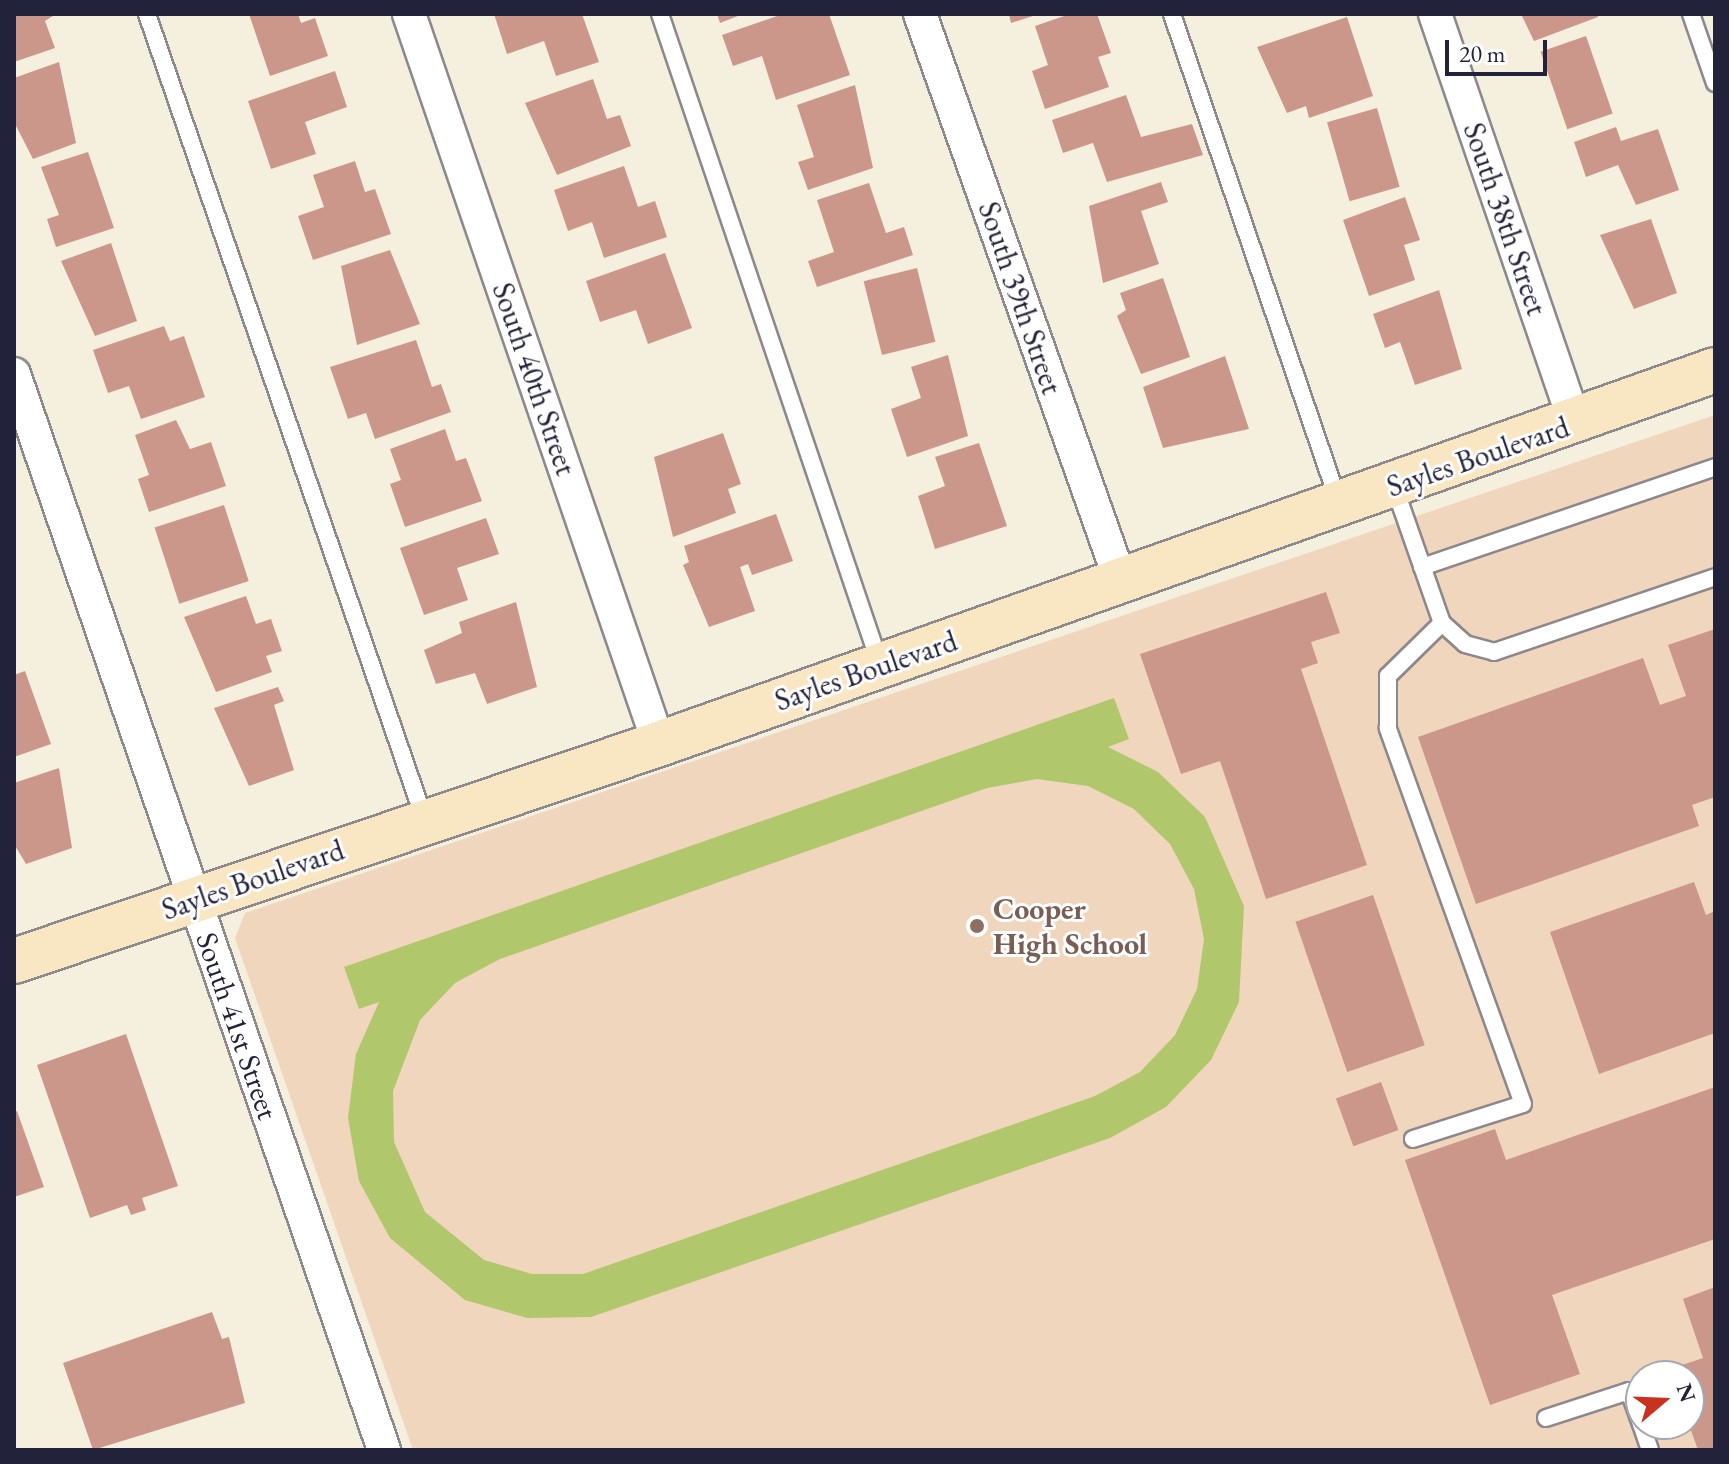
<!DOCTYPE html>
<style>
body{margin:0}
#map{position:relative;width:1729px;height:1464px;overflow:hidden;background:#f5efde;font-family:"EB Garamond",serif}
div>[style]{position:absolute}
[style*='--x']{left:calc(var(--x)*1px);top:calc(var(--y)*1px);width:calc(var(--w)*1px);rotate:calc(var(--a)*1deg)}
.built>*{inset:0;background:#f0d6bc}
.green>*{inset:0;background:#b1c76c}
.building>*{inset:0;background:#cb978a;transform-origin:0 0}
.roads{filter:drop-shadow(2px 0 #8c888c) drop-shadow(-2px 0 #8c888c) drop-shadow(0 2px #8c888c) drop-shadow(0 -2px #8c888c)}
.lane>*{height:16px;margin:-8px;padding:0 8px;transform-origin:8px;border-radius:8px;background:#fff}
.street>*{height:32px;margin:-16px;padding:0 16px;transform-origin:16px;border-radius:16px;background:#fff}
.secondary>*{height:44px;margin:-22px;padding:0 22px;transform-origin:22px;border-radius:22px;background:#f9e7c3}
.dots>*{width:22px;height:22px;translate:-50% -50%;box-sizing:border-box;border:4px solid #fff;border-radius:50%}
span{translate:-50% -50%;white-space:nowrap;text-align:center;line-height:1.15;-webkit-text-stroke:6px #fff;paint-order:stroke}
.street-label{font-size:30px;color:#22223b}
.education-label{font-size:30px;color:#785e54;font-weight:700}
.left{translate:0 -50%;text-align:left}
.frame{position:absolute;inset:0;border:16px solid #22223b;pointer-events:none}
.north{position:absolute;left:1625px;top:1360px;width:80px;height:80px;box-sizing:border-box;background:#fff;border:2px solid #a7a7b1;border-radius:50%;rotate:71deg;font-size:22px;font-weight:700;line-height:32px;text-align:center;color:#22223b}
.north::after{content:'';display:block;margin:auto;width:28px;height:36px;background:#c8321e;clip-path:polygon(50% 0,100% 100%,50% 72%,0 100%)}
.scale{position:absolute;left:1445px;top:40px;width:102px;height:36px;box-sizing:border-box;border:4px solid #22223b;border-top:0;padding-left:10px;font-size:24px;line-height:28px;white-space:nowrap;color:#22223b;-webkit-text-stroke:6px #fff;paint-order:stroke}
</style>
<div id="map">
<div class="built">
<div style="clip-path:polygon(evenodd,1715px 415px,1715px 1450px,413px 1450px,235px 938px,245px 913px,1715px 415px,1641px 1376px,1689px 1376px,1689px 1424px,1641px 1424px,1641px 1376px)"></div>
</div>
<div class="green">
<div style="clip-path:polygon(evenodd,1114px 698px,1129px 739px,1108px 747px,1158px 772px,1205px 817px,1244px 906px,1239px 1002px,1211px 1060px,1166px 1107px,1110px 1138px,591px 1317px,527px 1318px,465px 1300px,390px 1238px,359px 1181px,348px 1118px,356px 1054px,379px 1002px,359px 1009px,344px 967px,1114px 698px,1037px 779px,1088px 786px,1134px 809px,1170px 844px,1194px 889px,1204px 939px,1197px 989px,1175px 1035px,1140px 1072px,1095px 1096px,583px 1274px,532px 1274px,484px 1260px,425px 1212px,394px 1142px,393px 1091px,420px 1020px,455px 983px,500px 959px,987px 788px,1037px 779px)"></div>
</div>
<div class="building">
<div style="clip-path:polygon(14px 14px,56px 14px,45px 21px,55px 48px,14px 62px)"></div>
<div style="clip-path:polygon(249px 14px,298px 14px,301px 23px,315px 18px,328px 56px,270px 76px)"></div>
<div style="clip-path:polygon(494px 14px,582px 14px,599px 62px,556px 76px,544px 41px,507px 54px)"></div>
<div style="clip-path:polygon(717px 14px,743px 14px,720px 23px)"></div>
<div style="clip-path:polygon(783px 14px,829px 14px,850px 75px,776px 100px,762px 56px,733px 66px,722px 35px)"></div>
<div style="clip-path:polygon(1009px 14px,1035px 14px,1036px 15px,1011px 23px)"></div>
<div style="clip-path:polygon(1070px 14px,1097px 14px,1111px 53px,1098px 57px,1109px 87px,1045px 109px,1032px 71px,1048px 65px,1035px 26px)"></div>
<div style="clip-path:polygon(1521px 14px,1597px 14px,1598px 17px,1534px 41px)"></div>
<div style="clip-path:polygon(1347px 17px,1373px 96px,1309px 118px,1306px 106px,1287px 113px,1257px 47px)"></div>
<div style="left:1586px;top:36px;width:82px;height:48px;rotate:71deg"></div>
<div style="clip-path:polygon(59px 62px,76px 143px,33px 159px,14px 122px,14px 78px)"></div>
<div style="clip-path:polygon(335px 71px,347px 107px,305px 122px,316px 154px,271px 169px,248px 101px)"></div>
<div style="clip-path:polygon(593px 79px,607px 119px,620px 115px,631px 146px,557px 175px,525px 103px)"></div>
<div style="clip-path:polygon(855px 85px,873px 168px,808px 190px,798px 162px,814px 157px,797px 105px)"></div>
<div style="clip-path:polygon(1126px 95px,1141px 137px,1192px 124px,1203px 155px,1107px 182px,1093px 143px,1063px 153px,1052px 120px)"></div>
<div style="left:1377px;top:108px;width:82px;height:52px;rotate:74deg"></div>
<div style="clip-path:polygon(1616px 127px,1621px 141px,1658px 129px,1679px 190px,1636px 205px,1618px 165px,1586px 177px,1574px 142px)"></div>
<div style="clip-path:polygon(88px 152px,114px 228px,56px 247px,47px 219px,59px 215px,41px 167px)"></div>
<div style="clip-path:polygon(355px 161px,365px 192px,375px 189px,391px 234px,313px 260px,298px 216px,324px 207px,313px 175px)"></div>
<div style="clip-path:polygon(624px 166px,638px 207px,655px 201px,667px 237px,604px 258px,592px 222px,568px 231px,554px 190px)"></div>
<div style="clip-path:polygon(1161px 182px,1168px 202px,1141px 211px,1159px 264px,1103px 283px,1089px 206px)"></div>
<div style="clip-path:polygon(869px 183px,886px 233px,904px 227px,913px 255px,817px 287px,808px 261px,834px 252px,817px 200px)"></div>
<div style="clip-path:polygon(1405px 197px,1420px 240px,1404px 245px,1415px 280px,1369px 296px,1343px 220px)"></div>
<div style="clip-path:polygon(1651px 219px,1677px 293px,1634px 309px,1600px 235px)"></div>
<div style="clip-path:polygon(111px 243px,137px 321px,95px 336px,61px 261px)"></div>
<div style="clip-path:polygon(390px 250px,420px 324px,357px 345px,341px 266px)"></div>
<div style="clip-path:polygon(665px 253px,692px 328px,648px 344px,636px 310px,600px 322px,586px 281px)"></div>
<div style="left:917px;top:268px;width:76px;height:55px;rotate:76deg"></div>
<div style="clip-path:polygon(1163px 278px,1190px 357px,1141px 374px,1117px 316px,1126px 310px,1120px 293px)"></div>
<div style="clip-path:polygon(1439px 290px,1462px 369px,1415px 385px,1400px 342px,1385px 348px,1373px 314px)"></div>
<div style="clip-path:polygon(164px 326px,170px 341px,184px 336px,205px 397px,141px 419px,129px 386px,108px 393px,93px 350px)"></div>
<div style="clip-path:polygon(416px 340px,432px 387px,441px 384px,451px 412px,375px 439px,366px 413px,348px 419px,330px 367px)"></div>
<div style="clip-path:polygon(948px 355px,968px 436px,907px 457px,891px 409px,921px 398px,911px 367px)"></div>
<div style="clip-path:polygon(1225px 356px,1249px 429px,1163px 448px,1143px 387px)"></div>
<div style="clip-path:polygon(176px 420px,190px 449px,211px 442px,226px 486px,149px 512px,138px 479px,149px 475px,135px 435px)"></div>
<div style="clip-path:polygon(445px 429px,456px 461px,466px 458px,482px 501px,405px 527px,390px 484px,401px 480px,390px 449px)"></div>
<div style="clip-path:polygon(723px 433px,741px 484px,728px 489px,736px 513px,673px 537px,654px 457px)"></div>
<div style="clip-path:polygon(979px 443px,1007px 526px,935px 549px,918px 496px,945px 486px,935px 457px)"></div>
<div style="left:224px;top:505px;width:80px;height:73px;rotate:72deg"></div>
<div style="clip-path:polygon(776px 514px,793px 561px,752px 575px,748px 564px,740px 567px,755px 611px,709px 627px,683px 565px,689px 562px,684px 546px)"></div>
<div style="clip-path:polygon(486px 518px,499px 554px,457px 568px,468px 600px,424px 615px,400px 548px)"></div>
<div style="clip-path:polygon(1326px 592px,1340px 633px,1311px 642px,1318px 663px,1301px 669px,1367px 865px,1266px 899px,1220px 761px,1181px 774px,1140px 654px)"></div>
<div style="clip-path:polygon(246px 596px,256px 624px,271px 619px,282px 651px,266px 656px,272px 672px,216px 692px,184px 617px)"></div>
<div style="clip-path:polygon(516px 602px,537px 687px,487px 704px,475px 673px,436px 684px,424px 650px,462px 633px,459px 622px)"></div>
<div style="clip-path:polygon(1715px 629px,1715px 797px,1692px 805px,1699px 826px,1476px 904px,1418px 737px,1643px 658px,1660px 705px,1686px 696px,1668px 645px)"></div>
<div style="clip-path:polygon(25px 671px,51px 744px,14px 757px,14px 675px)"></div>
<div style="clip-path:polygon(278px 687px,284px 701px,274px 705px,294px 770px,249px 786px,214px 708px)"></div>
<div style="clip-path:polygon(59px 768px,72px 848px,26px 864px,14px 844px,14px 783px)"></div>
<div style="clip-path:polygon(1694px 882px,1706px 915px,1715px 911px,1715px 1033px,1599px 1074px,1550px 932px)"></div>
<div style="left:1373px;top:895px;width:159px;height:82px;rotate:71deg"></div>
<div style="clip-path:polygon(126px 1034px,178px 1186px,142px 1198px,146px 1210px,131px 1215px,127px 1205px,90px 1218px,37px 1065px)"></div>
<div style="left:1381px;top:1082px;width:51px;height:48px;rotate:70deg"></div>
<div style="clip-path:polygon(1715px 1087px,1715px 1239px,1552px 1295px,1580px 1374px,1490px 1405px,1405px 1160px,1495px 1129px,1506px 1160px)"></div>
<div style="clip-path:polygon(17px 1111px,44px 1187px,14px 1197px,14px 1112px)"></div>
<div style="clip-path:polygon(1715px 1287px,1715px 1450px,1698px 1450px,1689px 1425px,1689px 1376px,1672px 1376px,1670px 1369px,1703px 1358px,1683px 1299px)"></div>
<div style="clip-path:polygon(212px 1312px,222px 1339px,229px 1337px,245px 1403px,93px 1450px,63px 1363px)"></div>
</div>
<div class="roads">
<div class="lane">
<div style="--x:147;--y:14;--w:854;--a:70.99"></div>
<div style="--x:660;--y:14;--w:686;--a:71.3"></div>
<div style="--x:1172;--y:14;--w:514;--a:71.14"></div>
<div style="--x:1691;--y:14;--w:73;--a:70.8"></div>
<div style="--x:1394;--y:486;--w:145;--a:70.7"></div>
<div style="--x:1442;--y:623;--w:31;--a:42"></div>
<div style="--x:1465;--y:644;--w:30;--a:15"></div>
<div style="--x:1494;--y:652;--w:233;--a:-18.7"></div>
<div style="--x:1422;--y:567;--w:310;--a:-18.8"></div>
<div style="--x:1413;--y:1139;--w:115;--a:-17.7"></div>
<div style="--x:1523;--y:1104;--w:400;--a:-109.8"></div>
<div style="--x:1388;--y:728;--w:52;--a:-90"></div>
<div style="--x:1388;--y:676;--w:76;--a:-44.5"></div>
<div style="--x:1546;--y:1418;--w:87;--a:-18"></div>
<div style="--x:1629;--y:1391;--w:35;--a:70"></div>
<div style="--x:1641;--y:1424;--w:28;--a:71"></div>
</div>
<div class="street">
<div style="--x:409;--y:14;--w:772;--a:71.1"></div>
<div style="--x:920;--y:14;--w:603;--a:70.51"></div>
<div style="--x:1435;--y:14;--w:432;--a:71.1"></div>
<div style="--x:14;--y:374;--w:1138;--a:71.02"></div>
</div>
<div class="secondary">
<div style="--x:14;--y:961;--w:681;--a:-18.59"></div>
<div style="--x:659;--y:744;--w:1120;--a:-19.5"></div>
</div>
</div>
<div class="dots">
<div style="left:977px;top:926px;background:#8d6e63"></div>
</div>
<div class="street-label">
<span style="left:1505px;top:219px;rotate:71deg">South 38th Street</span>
<span style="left:1020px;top:298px;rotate:71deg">South 39th Street</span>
<span style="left:534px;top:379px;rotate:71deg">South 40th Street</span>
<span style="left:1478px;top:457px;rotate:-19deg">Sayles Boulevard</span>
<span style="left:866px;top:671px;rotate:-19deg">Sayles Boulevard</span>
<span style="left:253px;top:880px;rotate:-19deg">Sayles Boulevard</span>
<span style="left:237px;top:1026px;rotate:71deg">South 41st Street</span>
</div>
<div class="education-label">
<span class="left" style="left:993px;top:926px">Cooper<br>High School</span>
</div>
<div class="frame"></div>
<div class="north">N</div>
<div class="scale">20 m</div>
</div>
